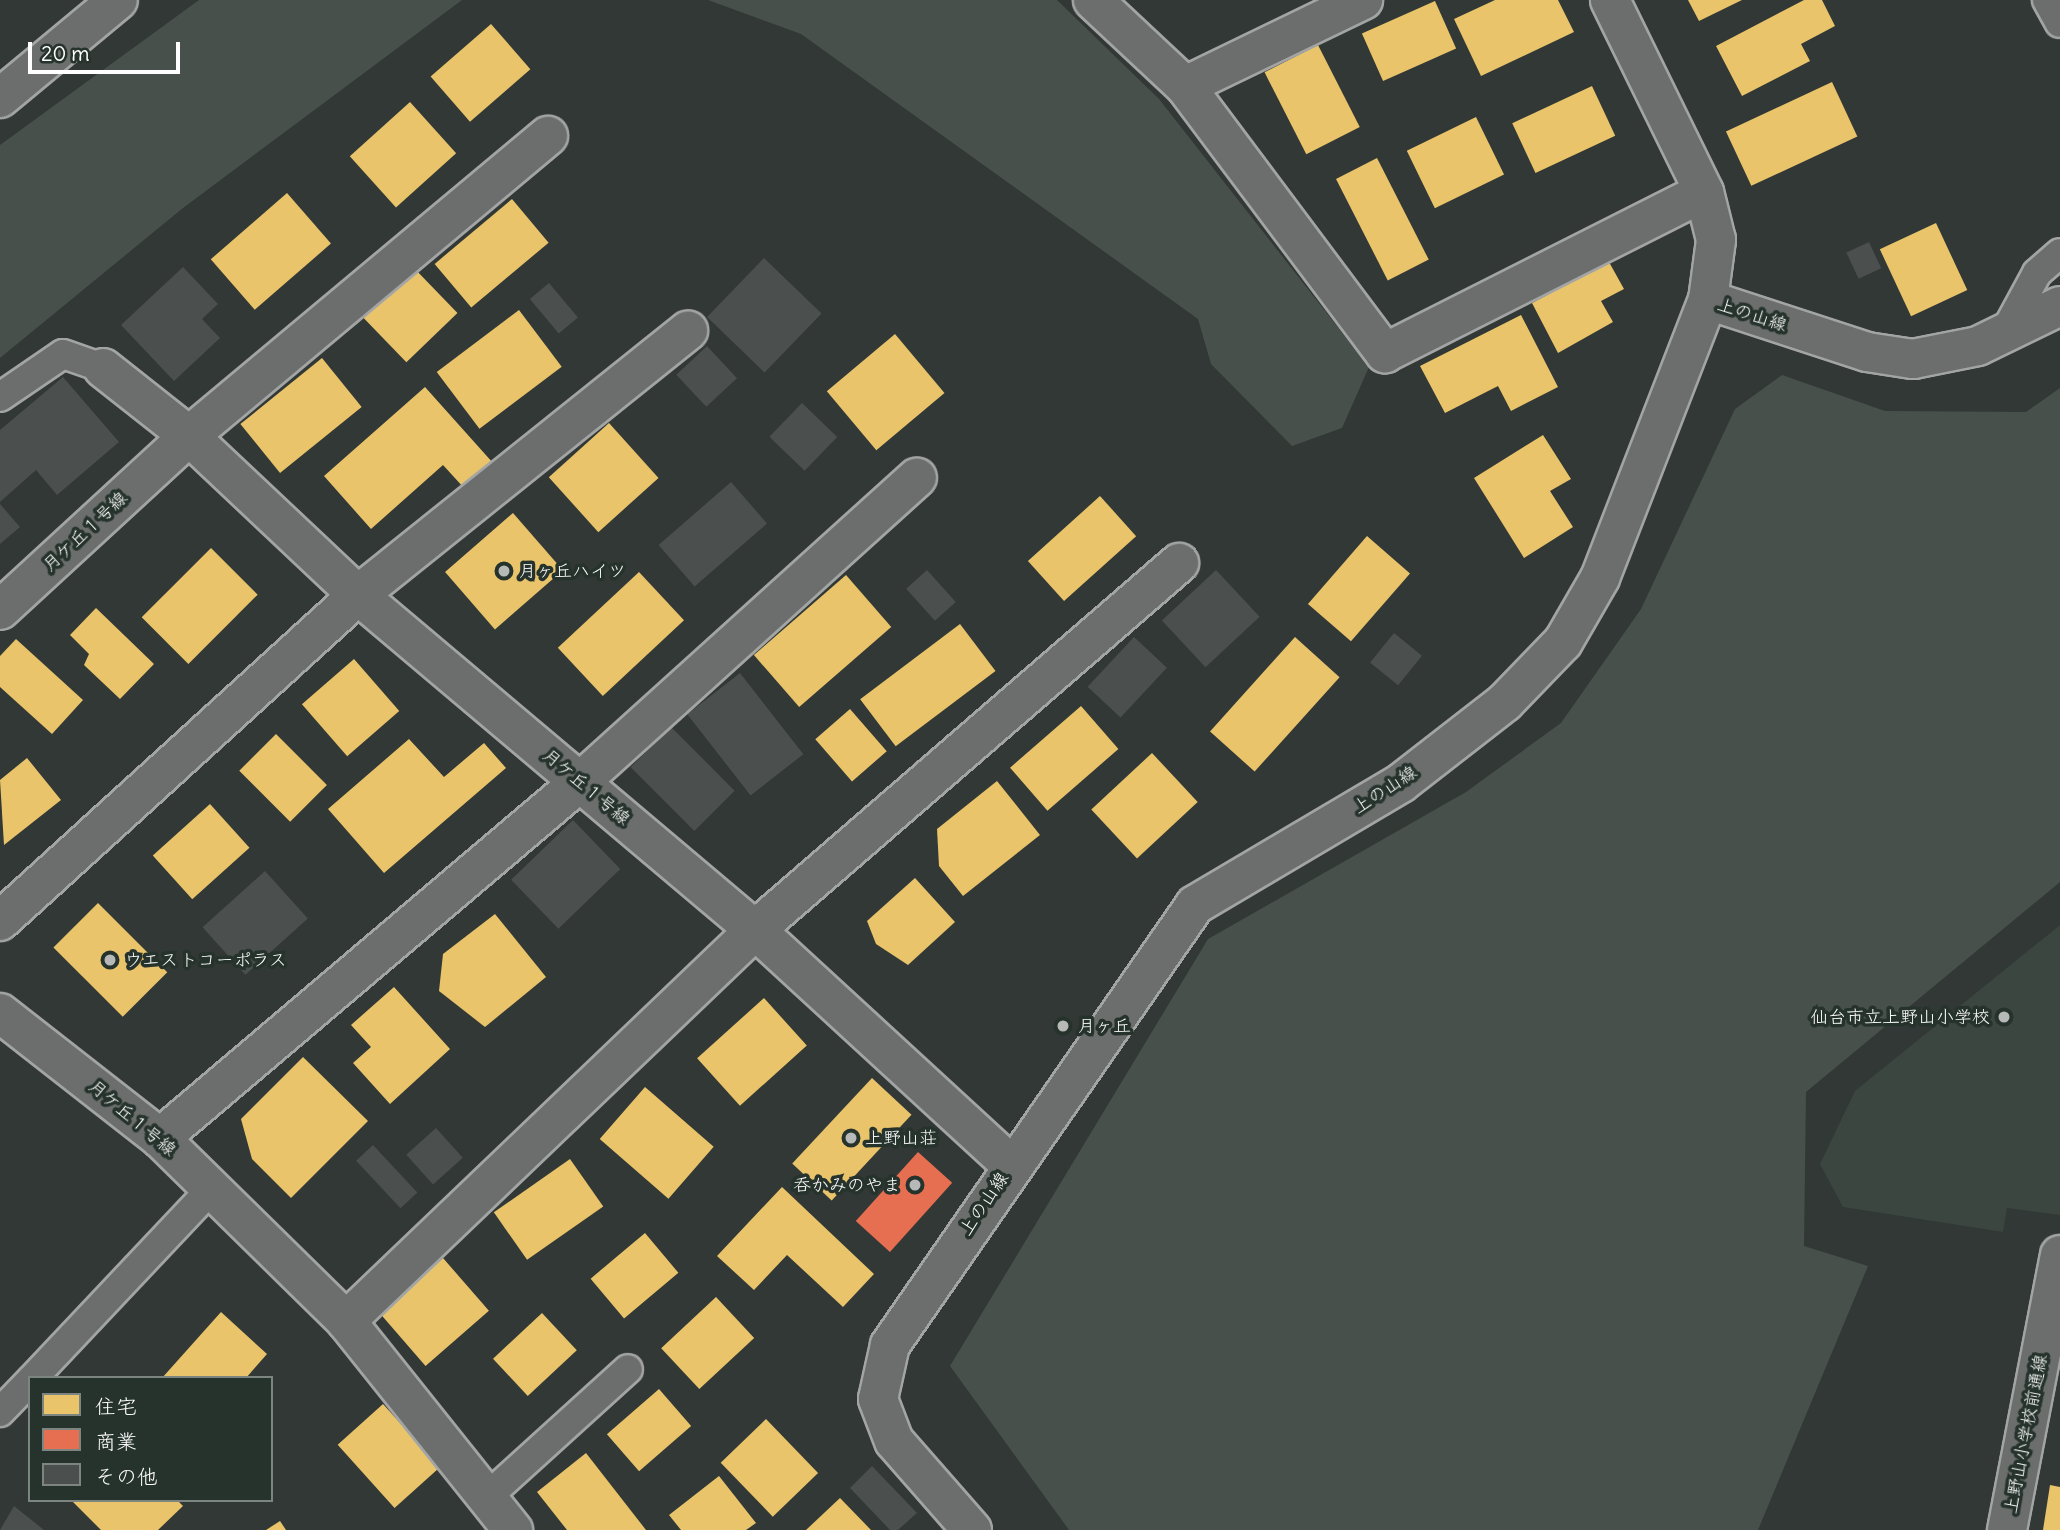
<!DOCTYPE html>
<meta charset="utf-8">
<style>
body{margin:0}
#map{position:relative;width:2060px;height:1530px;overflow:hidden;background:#323835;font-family:Delius,"Klee One",sans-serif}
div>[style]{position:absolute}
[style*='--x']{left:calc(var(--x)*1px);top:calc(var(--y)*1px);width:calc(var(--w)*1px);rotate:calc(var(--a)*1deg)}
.built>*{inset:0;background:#3b4640}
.green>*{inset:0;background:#47504b}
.homes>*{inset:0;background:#e9c46a;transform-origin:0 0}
.shops>*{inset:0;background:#e76f51;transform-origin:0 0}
.building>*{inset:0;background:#4b4f4d;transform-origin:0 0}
.roads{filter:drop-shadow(2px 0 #a3a5a4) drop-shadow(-2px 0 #a3a5a4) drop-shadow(0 2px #a3a5a4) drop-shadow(0 -2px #a3a5a4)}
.lane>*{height:28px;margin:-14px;padding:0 14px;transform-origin:14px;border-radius:14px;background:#6b6e6d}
.street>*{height:38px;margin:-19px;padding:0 19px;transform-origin:19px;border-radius:19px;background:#6b6e6d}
.secondary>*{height:38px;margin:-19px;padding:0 19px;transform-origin:19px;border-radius:19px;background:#6b6e6d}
.dots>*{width:19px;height:19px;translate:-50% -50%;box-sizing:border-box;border:4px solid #26332d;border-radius:50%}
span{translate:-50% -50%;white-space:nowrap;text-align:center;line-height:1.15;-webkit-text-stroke:7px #26332d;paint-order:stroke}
.street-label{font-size:18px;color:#fff}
.poi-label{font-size:18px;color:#fff}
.left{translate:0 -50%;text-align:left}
.right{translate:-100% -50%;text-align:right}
.legend{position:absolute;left:28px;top:1376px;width:245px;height:126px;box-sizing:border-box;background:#26332d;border:2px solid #7d8581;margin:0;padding:9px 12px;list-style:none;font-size:21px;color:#fff}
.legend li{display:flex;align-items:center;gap:14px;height:35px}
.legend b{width:35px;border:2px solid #7d8581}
.scale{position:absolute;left:28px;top:42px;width:152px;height:32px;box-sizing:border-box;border:4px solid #fff;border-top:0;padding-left:9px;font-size:21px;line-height:24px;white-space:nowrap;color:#fff;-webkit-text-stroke:5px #26332d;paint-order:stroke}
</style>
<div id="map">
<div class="built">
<div style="clip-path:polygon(2060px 925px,2060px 1215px,2007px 1208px,2003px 1232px,1843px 1207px,1820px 1164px,1855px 1091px)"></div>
</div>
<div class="green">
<div style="clip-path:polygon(199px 0,462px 0,183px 208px,0 358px,0 145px)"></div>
<div style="clip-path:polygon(708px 0,1057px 0,1159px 99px,1369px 367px,1342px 428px,1292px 446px,1211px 364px,1198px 319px,801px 34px)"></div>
<div style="clip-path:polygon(1782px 375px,1885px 411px,2026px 412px,2060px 388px,2060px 882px,1806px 1092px,1804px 1246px,1868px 1266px,1758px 1530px,1069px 1530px,950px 1366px,1208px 939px,1466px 792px,1561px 723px,1641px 609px,1735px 409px)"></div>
</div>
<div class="homes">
<div style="clip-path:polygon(1495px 0,1558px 0,1574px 32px,1481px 76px,1454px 19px)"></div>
<div style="clip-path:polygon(1688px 0,1742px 0,1699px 21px)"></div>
<div style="clip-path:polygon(1804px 0,1822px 0,1835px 26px,1801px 44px,1810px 61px,1742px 96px,1716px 46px)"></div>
<div style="left:1435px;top:1px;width:52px;height:80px;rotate:66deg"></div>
<div style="left:491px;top:24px;width:60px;height:80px;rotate:49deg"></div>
<div style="left:1318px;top:45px;width:92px;height:60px;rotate:63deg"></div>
<div style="left:1832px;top:82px;width:60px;height:117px;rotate:65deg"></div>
<div style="left:1592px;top:86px;width:55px;height:88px;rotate:65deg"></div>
<div style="left:410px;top:102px;width:69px;height:81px;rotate:48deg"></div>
<div style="left:1476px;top:117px;width:64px;height:77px;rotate:64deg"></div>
<div style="left:1377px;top:158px;width:114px;height:46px;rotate:63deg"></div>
<div style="left:287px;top:193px;width:67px;height:101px;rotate:49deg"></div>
<div style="left:512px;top:199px;width:57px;height:101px;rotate:50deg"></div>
<div style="left:1936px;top:223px;width:74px;height:62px;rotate:65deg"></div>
<div style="clip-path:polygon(1609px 262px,1624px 289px,1601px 301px,1613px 322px,1558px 353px,1532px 303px)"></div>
<div style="left:413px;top:267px;width:64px;height:71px;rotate:46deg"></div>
<div style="left:519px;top:310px;width:71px;height:103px;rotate:53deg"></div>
<div style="clip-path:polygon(1521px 315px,1558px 387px,1511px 411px,1498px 386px,1445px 413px,1420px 366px)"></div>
<div style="left:895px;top:334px;width:77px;height:89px;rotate:50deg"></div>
<div style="left:322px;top:358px;width:63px;height:105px;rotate:51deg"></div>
<div style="clip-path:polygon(425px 387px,493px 463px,464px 488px,443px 465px,371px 529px,324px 476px)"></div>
<div style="left:609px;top:423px;width:74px;height:81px;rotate:48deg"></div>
<div style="clip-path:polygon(1543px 435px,1571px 479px,1550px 491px,1573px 527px,1524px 558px,1474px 478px)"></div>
<div style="left:1100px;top:496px;width:54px;height:97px;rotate:48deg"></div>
<div style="left:513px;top:513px;width:76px;height:90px;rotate:49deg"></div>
<div style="left:1367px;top:536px;width:57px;height:90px;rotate:41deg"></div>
<div style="left:211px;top:548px;width:66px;height:98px;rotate:45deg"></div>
<div style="left:639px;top:572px;width:66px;height:111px;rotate:47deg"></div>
<div style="left:846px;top:575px;width:69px;height:122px;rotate:49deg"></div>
<div style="clip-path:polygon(96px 608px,154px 664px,120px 699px,84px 665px,89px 654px,70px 635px)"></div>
<div style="left:960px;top:624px;width:59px;height:125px;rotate:53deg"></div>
<div style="left:1295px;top:637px;width:60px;height:127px;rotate:42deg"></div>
<div style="clip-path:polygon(16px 639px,83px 700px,52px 734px,0 687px,0 656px)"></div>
<div style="left:354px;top:659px;width:69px;height:69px;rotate:49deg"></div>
<div style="left:1081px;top:706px;width:57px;height:94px;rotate:49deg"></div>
<div style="left:850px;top:709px;width:56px;height:46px;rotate:49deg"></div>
<div style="left:276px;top:734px;width:72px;height:52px;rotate:45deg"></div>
<div style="clip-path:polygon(409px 739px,444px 777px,484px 743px,506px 768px,384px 873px,328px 809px)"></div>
<div style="left:1152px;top:753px;width:67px;height:83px;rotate:47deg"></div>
<div style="clip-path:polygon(27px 758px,61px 800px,4px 845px,0 780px)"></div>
<div style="clip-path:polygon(997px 781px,1040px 835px,963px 896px,939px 866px,937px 829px)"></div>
<div style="left:210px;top:804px;width:59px;height:77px;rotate:48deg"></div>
<div style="clip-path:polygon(915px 878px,955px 922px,908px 965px,876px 944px,867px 921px)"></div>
<div style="left:98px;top:903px;width:98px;height:63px;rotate:45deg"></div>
<div style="clip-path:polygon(495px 914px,546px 977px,485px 1027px,439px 991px,443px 954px)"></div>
<div style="clip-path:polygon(394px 987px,450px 1049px,390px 1104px,353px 1063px,371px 1047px,351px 1025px)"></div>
<div style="left:764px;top:998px;width:64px;height:90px;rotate:48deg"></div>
<div style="clip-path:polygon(303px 1057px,368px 1121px,291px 1198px,252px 1159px,241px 1119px)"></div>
<div style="left:872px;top:1078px;width:54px;height:117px;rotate:43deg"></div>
<div style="left:645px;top:1087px;width:91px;height:69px;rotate:41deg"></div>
<div style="left:570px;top:1159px;width:58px;height:93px;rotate:55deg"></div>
<div style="clip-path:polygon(782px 1187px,874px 1274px,843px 1307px,787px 1255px,754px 1290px,717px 1256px)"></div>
<div style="left:645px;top:1233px;width:52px;height:71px;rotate:50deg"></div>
<div style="left:443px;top:1258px;width:70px;height:84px;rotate:49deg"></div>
<div style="left:716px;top:1297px;width:56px;height:75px;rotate:47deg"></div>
<div style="clip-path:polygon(221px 1312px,267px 1354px,246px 1378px,162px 1378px)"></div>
<div style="left:542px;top:1313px;width:51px;height:67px;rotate:47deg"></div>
<div style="left:659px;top:1389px;width:49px;height:69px;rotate:49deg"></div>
<div style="left:383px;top:1404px;width:85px;height:61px;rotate:48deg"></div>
<div style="left:766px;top:1419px;width:75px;height:63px;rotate:46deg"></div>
<div style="clip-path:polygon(586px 1453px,646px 1530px,567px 1530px,537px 1492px)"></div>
<div style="clip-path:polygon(719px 1476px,756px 1523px,746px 1530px,681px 1530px,669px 1515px)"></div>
<div style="clip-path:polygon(2050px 1485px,2060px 1487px,2060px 1530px,2043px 1530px)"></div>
<div style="clip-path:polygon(840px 1498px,871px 1530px,806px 1530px)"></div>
<div style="clip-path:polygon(71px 1500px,177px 1500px,183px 1506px,158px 1530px,101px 1530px)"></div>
<div style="clip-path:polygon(280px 1521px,286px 1530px,266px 1530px)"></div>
</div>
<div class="shops">
<div style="left:918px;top:1152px;width:46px;height:93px;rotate:42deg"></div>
</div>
<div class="building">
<div style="left:1869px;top:242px;width:29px;height:25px;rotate:65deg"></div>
<div style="left:764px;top:258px;width:80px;height:82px;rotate:44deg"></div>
<div style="clip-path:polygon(183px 267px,218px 304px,202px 319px,220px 338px,174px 381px,121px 325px)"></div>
<div style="left:549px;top:283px;width:45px;height:25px;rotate:50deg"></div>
<div style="left:707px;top:346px;width:44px;height:42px;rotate:47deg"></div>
<div style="clip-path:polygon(63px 377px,119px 442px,57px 495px,36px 470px,0 502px,0 430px)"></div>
<div style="left:802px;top:403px;width:49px;height:47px;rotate:44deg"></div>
<div style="left:731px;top:482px;width:55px;height:96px;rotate:49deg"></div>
<div style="clip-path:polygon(0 504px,20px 527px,0 544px)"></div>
<div style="left:927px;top:570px;width:43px;height:28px;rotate:48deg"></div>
<div style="left:1216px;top:570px;width:64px;height:74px;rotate:47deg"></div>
<div style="left:1394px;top:633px;width:36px;height:38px;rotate:39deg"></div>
<div style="left:1134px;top:637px;width:45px;height:68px;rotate:43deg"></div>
<div style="left:740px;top:673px;width:103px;height:67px;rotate:52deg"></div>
<div style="left:671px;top:727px;width:90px;height:57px;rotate:45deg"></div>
<div style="left:573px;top:820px;width:68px;height:86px;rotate:46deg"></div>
<div style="left:265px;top:871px;width:64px;height:84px;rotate:48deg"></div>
<div style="left:436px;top:1128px;width:40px;height:40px;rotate:48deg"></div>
<div style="left:373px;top:1145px;width:65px;height:23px;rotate:47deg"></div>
<div style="clip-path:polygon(872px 1466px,917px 1513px,898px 1530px,890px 1530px,850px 1488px)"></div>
<div style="clip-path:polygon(14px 1506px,44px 1530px,0 1530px)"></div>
</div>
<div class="roads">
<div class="lane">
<div style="--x:2047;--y:0;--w:26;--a:61"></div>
<div style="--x:2004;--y:334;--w:69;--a:-61.6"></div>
<div style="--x:2037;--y:273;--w:30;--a:-41"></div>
<div style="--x:0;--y:397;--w:76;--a:-34.3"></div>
<div style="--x:63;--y:354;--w:42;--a:19.3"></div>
<div style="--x:33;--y:1378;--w:258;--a:-46.7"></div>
<div style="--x:0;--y:1412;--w:43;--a:-45.9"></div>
<div style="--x:487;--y:1497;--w:190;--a:-42.2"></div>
</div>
<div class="street">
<div style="--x:1093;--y:0;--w:126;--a:43.1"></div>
<div style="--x:1185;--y:86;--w:334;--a:53.2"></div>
<div style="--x:1385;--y:353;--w:357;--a:-26.8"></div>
<div style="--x:1185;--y:86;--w:198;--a:-25.8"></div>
<div style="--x:1708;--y:300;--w:167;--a:18.1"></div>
<div style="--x:1867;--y:352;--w:47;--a:8.7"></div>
<div style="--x:1913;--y:359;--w:66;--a:-11.3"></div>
<div style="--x:1978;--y:346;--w:91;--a:-26"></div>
<div style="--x:103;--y:368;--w:110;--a:38.3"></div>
<div style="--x:189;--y:436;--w:468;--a:-39.9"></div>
<div style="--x:0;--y:610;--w:257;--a:-42.6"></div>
<div style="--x:189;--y:436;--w:232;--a:43.3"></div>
<div style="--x:358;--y:595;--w:519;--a:40.16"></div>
<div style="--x:755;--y:930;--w:566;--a:136.29"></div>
<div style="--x:0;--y:921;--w:484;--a:-42.3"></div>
<div style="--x:358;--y:595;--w:423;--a:-38.7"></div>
<div style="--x:0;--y:1013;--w:203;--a:38"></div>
<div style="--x:160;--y:1138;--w:261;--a:44.5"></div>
<div style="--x:346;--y:1321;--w:268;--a:51.4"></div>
<div style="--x:160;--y:1138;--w:551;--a:-40.29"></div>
<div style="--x:580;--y:782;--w:454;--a:-42.1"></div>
<div style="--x:1011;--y:1165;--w:348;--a:-137.4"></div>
<div style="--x:755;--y:930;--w:561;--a:-40.88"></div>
<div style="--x:2007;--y:1530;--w:280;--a:-79.1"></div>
</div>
<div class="secondary">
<div style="--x:0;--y:98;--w:153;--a:-39.7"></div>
<div style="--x:972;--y:1530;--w:118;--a:-131.2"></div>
<div style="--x:894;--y:1441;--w:45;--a:-110.9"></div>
<div style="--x:878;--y:1399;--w:55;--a:-77.5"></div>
<div style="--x:890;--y:1345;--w:535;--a:-55.27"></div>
<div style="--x:1195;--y:905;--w:239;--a:-30.6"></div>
<div style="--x:1401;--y:783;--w:132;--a:-37.9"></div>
<div style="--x:1505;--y:702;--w:83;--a:-46"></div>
<div style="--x:1563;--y:642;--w:74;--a:-60"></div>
<div style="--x:1600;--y:578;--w:298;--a:-68.8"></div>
<div style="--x:1708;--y:300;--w:61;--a:-82.4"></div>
<div style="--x:1716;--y:240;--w:49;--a:-104"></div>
<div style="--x:1704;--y:192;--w:214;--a:-116.1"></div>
</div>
</div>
<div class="dots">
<div style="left:504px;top:571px;background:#b7b9b8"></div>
<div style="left:110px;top:960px;background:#b7b9b8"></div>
<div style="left:2004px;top:1017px;background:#b7b9b8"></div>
<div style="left:1063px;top:1026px;background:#b7b9b8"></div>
<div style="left:851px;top:1138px;background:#b7b9b8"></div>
<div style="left:915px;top:1185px;background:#b7b9b8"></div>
</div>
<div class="street-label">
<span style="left:1752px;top:315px;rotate:18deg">上の山線</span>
<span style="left:85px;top:532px;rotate:-43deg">月ケ丘１号線</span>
<span style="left:586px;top:787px;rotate:40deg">月ケ丘１号線</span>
<span style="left:1385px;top:790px;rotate:-33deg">上の山線</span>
<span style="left:132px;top:1118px;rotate:40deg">月ケ丘１号線</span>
<span style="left:984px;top:1204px;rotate:-56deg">上の山線</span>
<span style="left:2026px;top:1434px;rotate:-79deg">上野山小学校前通線</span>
</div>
<div class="poi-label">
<span class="left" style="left:518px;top:571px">月ヶ丘ハイツ</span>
<span class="left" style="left:124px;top:960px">ウエストコーポラス</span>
<span class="right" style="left:1990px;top:1017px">仙台市立上野山小学校</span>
<span class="left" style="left:1077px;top:1026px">月ヶ丘</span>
<span class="left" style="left:865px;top:1138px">上野山荘</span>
<span class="right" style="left:901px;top:1185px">呑かみのやま</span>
</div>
<ul class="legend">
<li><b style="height:19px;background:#e9c46a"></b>住宅</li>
<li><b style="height:19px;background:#e76f51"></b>商業</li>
<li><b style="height:19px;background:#4b4f4d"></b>その他</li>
</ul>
<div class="scale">20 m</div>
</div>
